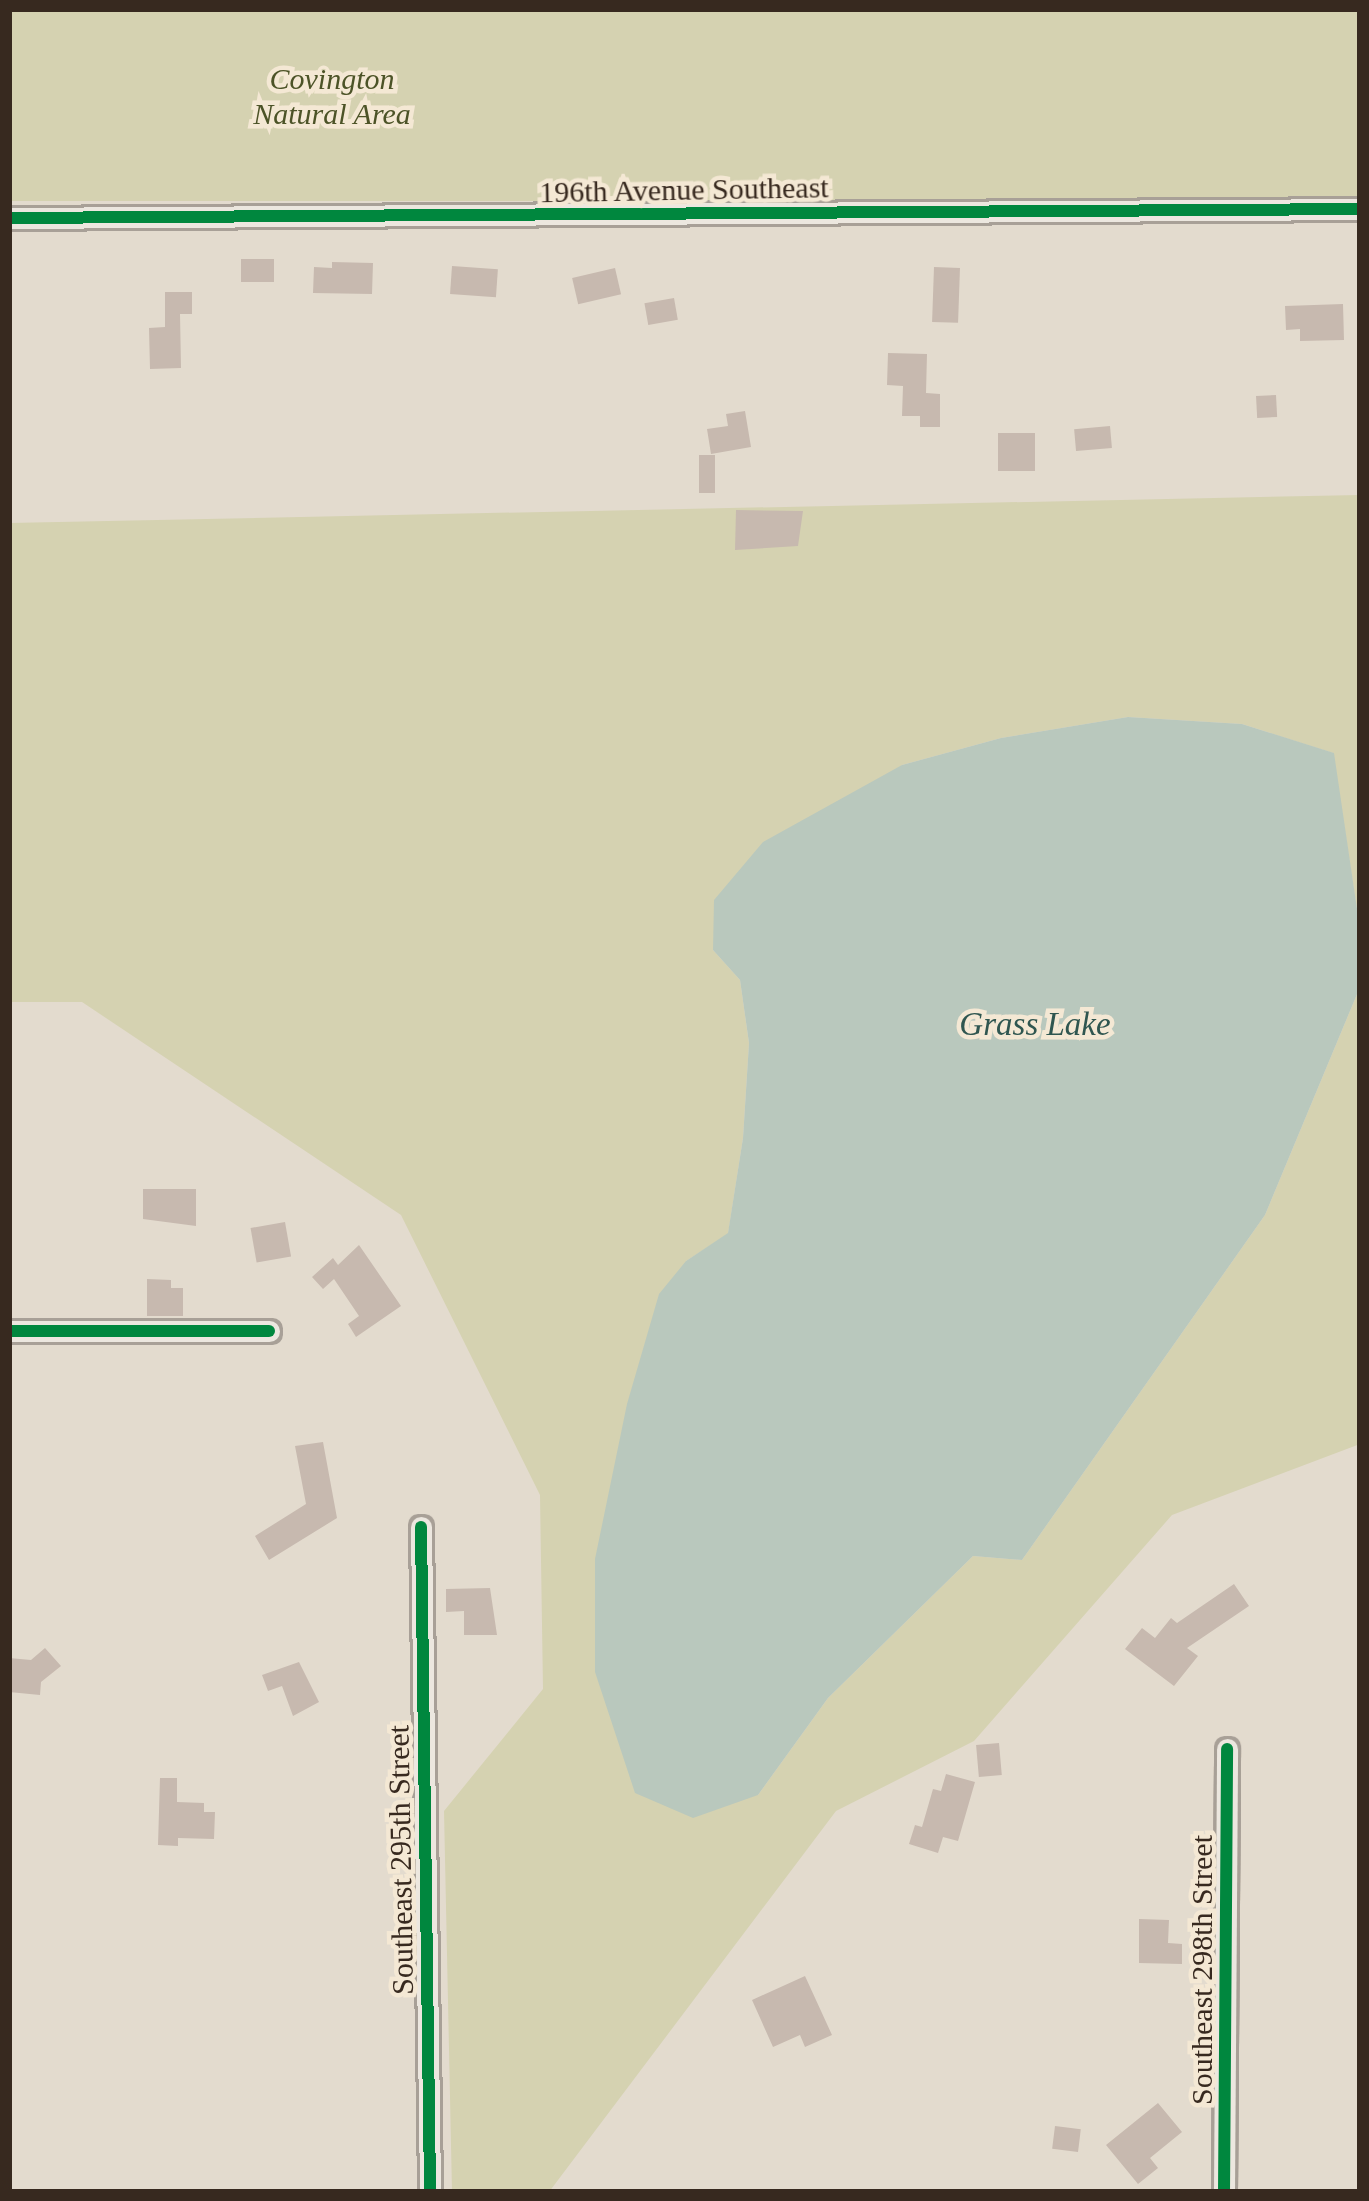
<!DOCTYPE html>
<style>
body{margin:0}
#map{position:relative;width:1369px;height:2201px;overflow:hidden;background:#e3dbce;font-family:Georgia,serif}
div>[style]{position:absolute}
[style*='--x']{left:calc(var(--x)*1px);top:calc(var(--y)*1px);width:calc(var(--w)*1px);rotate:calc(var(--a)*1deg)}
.green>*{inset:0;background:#d5d2b1;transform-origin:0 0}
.water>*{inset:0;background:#b9c8bd}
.building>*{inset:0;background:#c7b9af;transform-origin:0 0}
.roads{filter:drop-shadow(3px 0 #a8a097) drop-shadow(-3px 0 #a8a097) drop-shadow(0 3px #a8a097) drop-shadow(0 -3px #a8a097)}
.minor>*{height:21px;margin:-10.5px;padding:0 10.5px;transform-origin:10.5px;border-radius:10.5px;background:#ece7df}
.cycleway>*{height:12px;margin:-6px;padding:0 6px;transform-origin:6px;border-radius:6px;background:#00873e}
span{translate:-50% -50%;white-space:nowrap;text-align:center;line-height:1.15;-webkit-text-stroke:9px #f4e8d4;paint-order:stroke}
.park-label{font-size:30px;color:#4c5327;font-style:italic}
.street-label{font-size:30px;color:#37291f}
.water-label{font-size:33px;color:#2f5650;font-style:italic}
.frame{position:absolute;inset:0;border:12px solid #37291f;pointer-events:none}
</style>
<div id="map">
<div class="green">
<div style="left:9px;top:9px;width:1351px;height:192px"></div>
<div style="clip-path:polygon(1360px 495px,1360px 929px,1333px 753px,1242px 724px,1128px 717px,1001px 738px,902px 765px,713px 950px,740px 980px,749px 1043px,743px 1138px,728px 1234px,686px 1261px,758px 1795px,828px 1698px,973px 1556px,1022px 1560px,1265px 1215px,1360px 987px,1360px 1444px,1172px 1515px,974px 1741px,836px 1811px,549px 2192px,452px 2192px,444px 1811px,543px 1689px,540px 1495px,401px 1215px,82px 1002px,9px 1002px,9px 523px)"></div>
</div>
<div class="water">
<div style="clip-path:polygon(1128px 717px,1242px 724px,1334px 753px,1360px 929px,1360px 987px,1265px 1215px,1022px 1560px,973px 1556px,828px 1698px,758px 1795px,693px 1818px,635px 1793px,595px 1672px,595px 1559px,627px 1404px,659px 1294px,686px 1261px,728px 1233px,743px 1138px,749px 1043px,740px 980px,713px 950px,714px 900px,763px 842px,902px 765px,1001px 738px)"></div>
</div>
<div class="building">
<div style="left:241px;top:259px;width:33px;height:23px"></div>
<div style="clip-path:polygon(332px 262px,373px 263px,372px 294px,313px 293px,314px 267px,332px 268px)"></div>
<div style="left:452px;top:266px;width:46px;height:28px;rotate:4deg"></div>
<div style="left:934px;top:267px;width:26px;height:55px;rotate:2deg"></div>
<div style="left:615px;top:268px;width:27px;height:44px;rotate:77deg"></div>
<div style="clip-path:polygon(165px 292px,192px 292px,192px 314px,180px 314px,181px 368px,150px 369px,149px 328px,165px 327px)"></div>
<div style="left:674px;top:298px;width:22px;height:30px;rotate:80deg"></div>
<div style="clip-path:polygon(1343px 304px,1344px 340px,1300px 341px,1300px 329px,1286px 330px,1285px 306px)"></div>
<div style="clip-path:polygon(888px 353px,927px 354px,926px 393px,940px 394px,940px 427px,920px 427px,920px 416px,902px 416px,903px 386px,887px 385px)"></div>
<div style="left:1276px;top:395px;width:22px;height:20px;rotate:87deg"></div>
<div style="clip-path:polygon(745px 411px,751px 447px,711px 454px,707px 429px,728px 426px,726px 414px)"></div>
<div style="left:1110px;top:426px;width:22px;height:36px;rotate:85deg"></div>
<div style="left:998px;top:433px;width:37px;height:38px"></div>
<div style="left:699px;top:455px;width:16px;height:38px"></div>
<div style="clip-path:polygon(736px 510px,803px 511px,798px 546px,735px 550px)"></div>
<div style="clip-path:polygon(143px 1189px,196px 1189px,196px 1226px,143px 1219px)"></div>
<div style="left:285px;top:1222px;width:35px;height:35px;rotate:80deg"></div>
<div style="clip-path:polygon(359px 1245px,401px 1306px,356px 1337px,348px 1324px,359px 1316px,334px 1279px,323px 1289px,312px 1277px,333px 1258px,338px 1265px)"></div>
<div style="clip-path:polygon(147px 1279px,171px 1280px,171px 1288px,183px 1288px,183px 1316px,147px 1316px)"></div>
<div style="clip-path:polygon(323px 1442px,337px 1518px,269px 1560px,255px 1536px,306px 1504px,295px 1446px)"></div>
<div style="clip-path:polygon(1234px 1584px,1249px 1606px,1187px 1648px,1198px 1656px,1174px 1686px,1125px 1649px,1142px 1628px,1155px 1638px,1171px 1618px,1177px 1623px)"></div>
<div style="clip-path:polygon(490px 1588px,497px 1635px,464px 1635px,464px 1611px,446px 1612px,446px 1589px)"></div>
<div style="clip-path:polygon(45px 1648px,61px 1666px,41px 1682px,40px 1695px,9px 1692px,9px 1658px,31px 1660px)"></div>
<div style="clip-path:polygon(299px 1662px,319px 1702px,293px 1716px,282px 1686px,268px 1691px,262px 1675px)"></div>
<div style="left:999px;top:1743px;width:32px;height:23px;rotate:85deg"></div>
<div style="clip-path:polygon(946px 1774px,975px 1782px,958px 1841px,943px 1837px,938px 1853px,909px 1844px,915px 1825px,922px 1827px,933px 1789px,941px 1791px)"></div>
<div style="clip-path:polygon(160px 1778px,177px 1778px,177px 1802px,204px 1803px,204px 1812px,215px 1812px,214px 1839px,178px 1838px,178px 1846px,158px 1845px)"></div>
<div style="clip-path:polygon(1139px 1919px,1169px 1920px,1168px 1943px,1182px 1944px,1182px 1964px,1139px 1963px)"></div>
<div style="clip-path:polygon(805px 1976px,832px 2035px,805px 2047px,800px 2035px,773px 2047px,752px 2000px)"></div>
<div style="clip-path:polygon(1158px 2103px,1182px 2132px,1150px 2158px,1158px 2168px,1138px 2184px,1106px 2145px)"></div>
<div style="left:1055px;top:2126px;width:26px;height:23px;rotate:7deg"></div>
</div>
<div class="roads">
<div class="minor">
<div style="--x:9;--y:218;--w:1351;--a:-0.38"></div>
<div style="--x:9;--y:1331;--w:260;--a:0"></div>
<div style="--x:421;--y:1527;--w:665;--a:89.22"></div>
<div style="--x:1224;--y:2192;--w:443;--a:-89.6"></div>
</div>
</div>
<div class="cycleway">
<div style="--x:9;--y:218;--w:1351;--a:-0.38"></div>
<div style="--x:9;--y:1331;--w:260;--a:0"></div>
<div style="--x:421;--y:1527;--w:665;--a:89.22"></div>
<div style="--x:1224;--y:2192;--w:443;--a:-89.6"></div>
</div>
<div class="park-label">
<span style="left:332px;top:96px">Covington<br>Natural Area</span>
</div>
<div class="street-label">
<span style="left:684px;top:190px;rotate:-1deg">196th Avenue Southeast</span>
<span style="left:401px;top:1860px;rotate:-91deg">Southeast 295th Street</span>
<span style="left:1202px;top:1970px;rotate:-90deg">Southeast 298th Street</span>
</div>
<div class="water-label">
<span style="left:1035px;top:1025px">Grass Lake</span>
</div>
<div class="frame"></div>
</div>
